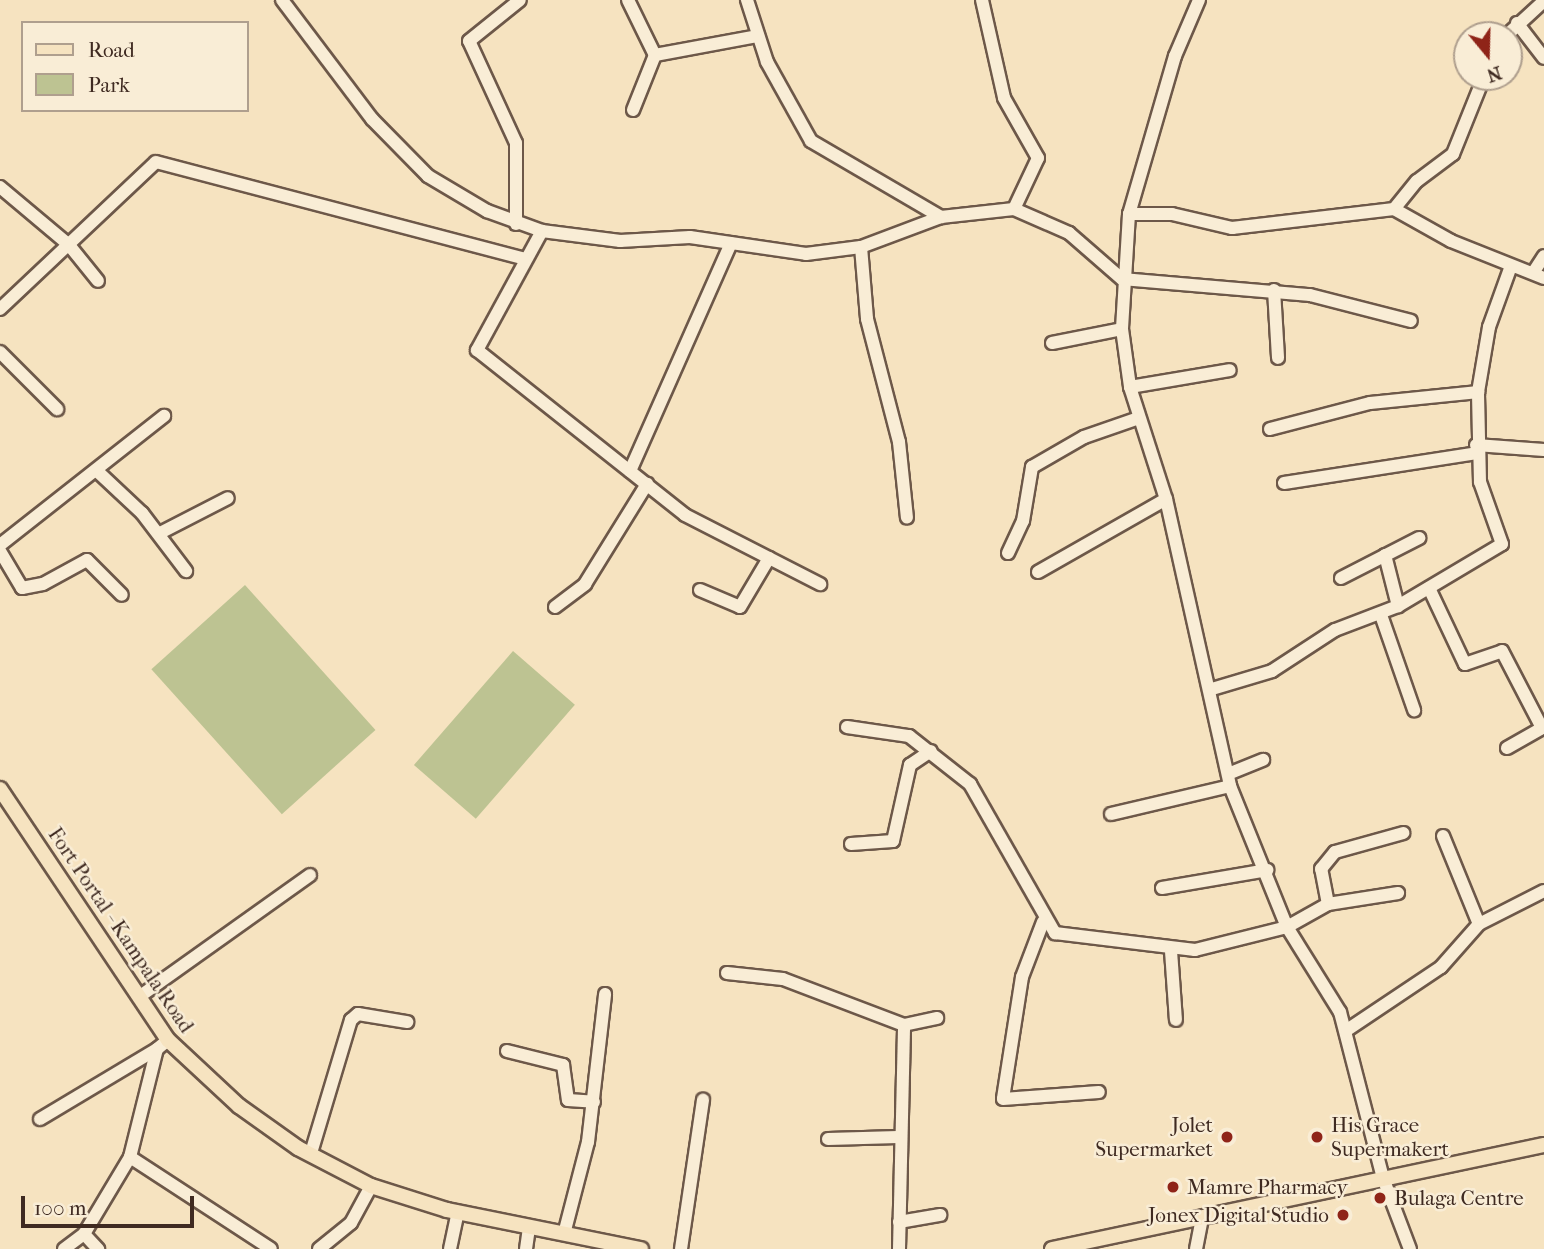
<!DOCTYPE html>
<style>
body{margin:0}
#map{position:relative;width:1544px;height:1249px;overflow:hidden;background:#f6e3c0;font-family:"IM FELL French Canon",serif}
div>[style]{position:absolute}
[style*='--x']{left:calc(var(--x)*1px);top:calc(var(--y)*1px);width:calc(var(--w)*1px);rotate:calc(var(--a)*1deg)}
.green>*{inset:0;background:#bdc392;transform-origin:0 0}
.roads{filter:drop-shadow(2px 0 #6d5849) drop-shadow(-2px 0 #6d5849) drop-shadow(0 2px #6d5849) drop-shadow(0 -2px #6d5849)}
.minor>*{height:12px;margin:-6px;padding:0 6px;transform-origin:6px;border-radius:6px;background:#f9edd6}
.major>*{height:14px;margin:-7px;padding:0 7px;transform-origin:7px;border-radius:7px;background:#f6e3c0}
.dots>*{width:19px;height:19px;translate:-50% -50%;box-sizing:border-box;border:4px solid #f9edd6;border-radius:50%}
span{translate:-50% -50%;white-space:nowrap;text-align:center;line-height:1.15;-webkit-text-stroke:5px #f9edd6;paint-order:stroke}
.street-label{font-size:21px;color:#3f2a21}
.poi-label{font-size:21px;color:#3f2a21}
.right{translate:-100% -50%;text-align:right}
.left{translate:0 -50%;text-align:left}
.legend{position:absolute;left:21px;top:21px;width:228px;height:91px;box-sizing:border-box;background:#f9edd6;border:2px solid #af9f8e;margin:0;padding:9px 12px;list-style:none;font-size:21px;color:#3f2a21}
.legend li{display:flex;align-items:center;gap:14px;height:35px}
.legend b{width:35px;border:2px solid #af9f8e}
.north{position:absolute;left:1453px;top:21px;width:70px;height:70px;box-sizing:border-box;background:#f9edd6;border:2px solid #af9f8e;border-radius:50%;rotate:161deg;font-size:19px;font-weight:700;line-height:28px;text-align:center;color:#3f2a21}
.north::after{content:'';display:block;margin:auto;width:24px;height:32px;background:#8f2418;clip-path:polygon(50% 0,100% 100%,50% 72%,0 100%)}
.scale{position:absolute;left:21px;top:1196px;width:173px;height:32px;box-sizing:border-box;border:4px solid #3f2a21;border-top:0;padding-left:9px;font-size:21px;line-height:24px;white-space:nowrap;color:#3f2a21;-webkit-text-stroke:5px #f9edd6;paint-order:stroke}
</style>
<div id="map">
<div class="green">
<div style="left:245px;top:585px;width:195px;height:126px;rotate:48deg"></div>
<div style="left:513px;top:651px;width:82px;height:151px;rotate:41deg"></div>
</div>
<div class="roads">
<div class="minor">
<div style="--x:282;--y:0;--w:149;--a:52.9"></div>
<div style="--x:372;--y:119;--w:80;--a:45.5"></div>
<div style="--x:428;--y:176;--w:69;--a:30.7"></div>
<div style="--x:487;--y:211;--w:59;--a:20"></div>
<div style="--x:542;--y:231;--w:79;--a:7.3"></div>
<div style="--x:620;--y:241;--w:70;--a:-3.3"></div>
<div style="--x:690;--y:237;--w:117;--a:8.3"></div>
<div style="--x:806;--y:254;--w:55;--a:-7.3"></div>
<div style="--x:861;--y:247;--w:85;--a:-20.6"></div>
<div style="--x:941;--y:217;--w:73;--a:-6.3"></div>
<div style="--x:1014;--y:209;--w:60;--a:23.6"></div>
<div style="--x:1069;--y:233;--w:70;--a:41"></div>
<div style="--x:1122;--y:279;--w:189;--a:4.9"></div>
<div style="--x:1310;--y:295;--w:104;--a:14.4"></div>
<div style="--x:628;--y:0;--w:61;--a:63.9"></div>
<div style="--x:655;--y:55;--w:105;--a:-10.5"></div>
<div style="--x:747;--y:0;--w:65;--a:72.1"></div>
<div style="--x:767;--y:62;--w:90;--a:60.9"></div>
<div style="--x:811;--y:141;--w:151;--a:30.3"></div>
<div style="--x:982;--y:0;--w:100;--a:77.3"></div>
<div style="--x:1004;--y:98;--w:69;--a:60.5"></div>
<div style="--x:1038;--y:158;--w:56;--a:115.2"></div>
<div style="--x:1199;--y:0;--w:61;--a:113.2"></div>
<div style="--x:1175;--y:56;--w:165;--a:106.2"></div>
<div style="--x:1129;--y:214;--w:115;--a:93.5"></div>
<div style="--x:1122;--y:329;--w:59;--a:82.1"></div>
<div style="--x:1130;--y:387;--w:118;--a:72.2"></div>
<div style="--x:1166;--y:499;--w:294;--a:77.4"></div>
<div style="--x:1230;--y:786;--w:152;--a:68"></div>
<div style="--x:1287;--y:927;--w:100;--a:58.1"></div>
<div style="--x:1340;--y:1012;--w:171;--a:75.5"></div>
<div style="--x:1383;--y:1178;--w:76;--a:69.2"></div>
<div style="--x:1517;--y:23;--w:44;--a:52.4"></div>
<div style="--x:1507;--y:35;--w:50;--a:-42.6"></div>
<div style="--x:633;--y:110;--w:59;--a:-68.2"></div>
<div style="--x:0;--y:187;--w:90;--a:40"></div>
<div style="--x:69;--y:245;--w:46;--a:51.1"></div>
<div style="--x:1394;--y:209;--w:36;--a:-51"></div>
<div style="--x:1417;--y:181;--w:45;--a:-36.9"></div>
<div style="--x:1453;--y:154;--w:83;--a:-68.1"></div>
<div style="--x:1129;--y:214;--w:43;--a:0"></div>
<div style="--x:1172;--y:214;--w:62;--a:13.1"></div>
<div style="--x:1232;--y:228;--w:163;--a:-6.7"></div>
<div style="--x:1394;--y:209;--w:65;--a:29.3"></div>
<div style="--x:1451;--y:241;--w:100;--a:21.7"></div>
<div style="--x:516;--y:224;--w:81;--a:-90"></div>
<div style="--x:516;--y:143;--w:112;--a:-114.7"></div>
<div style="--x:469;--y:41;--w:65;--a:-38.8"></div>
<div style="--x:542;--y:231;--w:136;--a:118.6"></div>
<div style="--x:477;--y:350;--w:265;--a:38.4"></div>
<div style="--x:685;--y:515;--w:152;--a:27.1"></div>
<div style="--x:861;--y:247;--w:72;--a:85.2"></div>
<div style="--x:867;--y:319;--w:127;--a:75.4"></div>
<div style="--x:899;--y:442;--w:76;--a:84"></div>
<div style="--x:1533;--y:273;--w:20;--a:-57"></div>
<div style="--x:1274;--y:290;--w:68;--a:86.6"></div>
<div style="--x:0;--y:309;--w:214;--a:-43.3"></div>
<div style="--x:156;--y:162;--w:382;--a:14.7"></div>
<div style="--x:1052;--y:343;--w:71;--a:-11.3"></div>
<div style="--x:0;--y:352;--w:81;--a:45"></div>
<div style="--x:1130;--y:387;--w:101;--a:-9.6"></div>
<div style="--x:1270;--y:429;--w:103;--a:-14.6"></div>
<div style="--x:1370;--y:403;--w:109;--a:-5.8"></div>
<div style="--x:1476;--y:445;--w:68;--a:4.2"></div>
<div style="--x:96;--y:470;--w:63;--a:43.1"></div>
<div style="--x:142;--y:513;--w:73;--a:52.8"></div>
<div style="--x:630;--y:471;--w:249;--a:-66.1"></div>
<div style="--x:1284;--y:483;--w:195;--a:-8.8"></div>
<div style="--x:160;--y:533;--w:76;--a:-27.2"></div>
<div style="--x:0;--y:545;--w:209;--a:-38.2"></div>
<div style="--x:0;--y:551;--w:43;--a:59.3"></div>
<div style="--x:22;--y:588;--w:21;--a:-11"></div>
<div style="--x:43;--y:584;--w:50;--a:-28.6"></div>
<div style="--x:87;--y:560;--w:49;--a:45"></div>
<div style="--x:1008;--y:553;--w:35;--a:-65"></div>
<div style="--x:1023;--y:521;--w:55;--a:-80.5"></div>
<div style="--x:1032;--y:467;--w:60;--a:-30"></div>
<div style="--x:1084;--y:437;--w:58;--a:-19.1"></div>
<div style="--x:1385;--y:555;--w:53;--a:75.7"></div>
<div style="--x:1038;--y:572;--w:147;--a:-29.7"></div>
<div style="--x:1341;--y:578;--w:88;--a:-27.1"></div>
<div style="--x:1429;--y:588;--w:84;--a:64.7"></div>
<div style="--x:1465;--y:664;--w:39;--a:-19"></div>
<div style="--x:1502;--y:651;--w:87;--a:62.5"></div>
<div style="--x:700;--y:590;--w:43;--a:23"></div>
<div style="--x:740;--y:607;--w:57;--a:-59.4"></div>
<div style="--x:555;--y:607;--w:38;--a:-37"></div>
<div style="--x:585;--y:584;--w:118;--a:-58.2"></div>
<div style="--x:1381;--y:615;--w:101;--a:70.8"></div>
<div style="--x:1212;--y:689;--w:63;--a:-16.7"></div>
<div style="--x:1272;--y:671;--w:75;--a:-33.1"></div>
<div style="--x:1335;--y:630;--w:67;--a:-20.9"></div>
<div style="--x:1398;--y:606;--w:121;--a:-30.8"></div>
<div style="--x:1502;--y:544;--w:66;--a:-109.5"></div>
<div style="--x:1480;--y:482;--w:90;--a:-91.3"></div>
<div style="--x:1478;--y:392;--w:66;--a:-80.4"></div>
<div style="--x:1489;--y:327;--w:65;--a:-70.2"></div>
<div style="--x:847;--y:727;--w:63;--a:8.3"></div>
<div style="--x:909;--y:736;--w:78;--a:38.2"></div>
<div style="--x:970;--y:784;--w:172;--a:60.3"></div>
<div style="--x:1055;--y:933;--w:141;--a:6.9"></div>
<div style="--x:1195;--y:950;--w:95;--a:-14"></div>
<div style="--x:1287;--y:927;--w:47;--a:-29.3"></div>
<div style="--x:1328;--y:904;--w:71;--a:-8.9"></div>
<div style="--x:1507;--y:748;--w:43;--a:-29.6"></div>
<div style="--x:1228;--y:774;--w:38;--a:-22"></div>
<div style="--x:1111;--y:814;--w:122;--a:-13.2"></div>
<div style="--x:1443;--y:836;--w:95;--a:67.8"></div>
<div style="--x:851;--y:844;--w:42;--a:-4.1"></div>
<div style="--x:893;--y:841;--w:78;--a:-77.4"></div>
<div style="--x:910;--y:765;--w:25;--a:-34"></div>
<div style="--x:1162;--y:888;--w:107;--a:-9.7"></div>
<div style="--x:1328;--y:904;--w:36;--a:-101"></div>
<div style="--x:1321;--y:869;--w:22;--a:-51"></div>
<div style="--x:1335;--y:852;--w:71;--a:-15.6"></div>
<div style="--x:1043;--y:922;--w:59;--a:110.9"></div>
<div style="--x:1022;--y:977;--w:123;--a:98.9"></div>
<div style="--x:1003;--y:1099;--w:96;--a:-4.2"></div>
<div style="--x:1171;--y:951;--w:69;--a:85.9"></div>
<div style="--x:727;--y:973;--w:56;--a:6.1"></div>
<div style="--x:783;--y:979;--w:129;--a:20.8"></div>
<div style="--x:904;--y:1025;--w:34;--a:-12"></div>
<div style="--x:139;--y:997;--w:210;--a:-35.5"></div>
<div style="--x:1347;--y:1030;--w:113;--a:-33.8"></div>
<div style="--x:1441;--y:967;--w:57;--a:-48.5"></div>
<div style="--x:1479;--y:924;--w:73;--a:-26.9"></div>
<div style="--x:507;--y:1051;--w:58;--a:14"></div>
<div style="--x:563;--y:1065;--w:35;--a:82"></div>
<div style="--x:568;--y:1100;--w:26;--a:4"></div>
<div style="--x:40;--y:1119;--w:136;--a:-30.9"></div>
<div style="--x:828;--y:1139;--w:70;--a:-1.6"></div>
<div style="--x:311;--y:1153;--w:139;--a:-73.3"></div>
<div style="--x:351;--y:1020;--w:9;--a:-41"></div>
<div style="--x:358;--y:1014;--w:50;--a:9.3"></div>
<div style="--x:130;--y:1157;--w:168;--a:33.1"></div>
<div style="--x:899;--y:1222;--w:42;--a:-9.7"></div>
<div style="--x:84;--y:1234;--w:21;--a:47"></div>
<div style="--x:564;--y:1234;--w:95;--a:-75.4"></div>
<div style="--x:588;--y:1142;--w:149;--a:-83.4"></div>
<div style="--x:64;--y:1249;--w:25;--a:-37"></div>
<div style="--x:84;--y:1234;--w:90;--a:-59.1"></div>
<div style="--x:130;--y:1157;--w:111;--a:-76"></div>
<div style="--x:157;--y:1049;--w:14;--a:-39"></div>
<div style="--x:319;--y:1249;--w:41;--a:-39.1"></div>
<div style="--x:351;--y:1223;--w:42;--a:-61.6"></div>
<div style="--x:450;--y:1249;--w:38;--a:-78"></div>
<div style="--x:526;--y:1249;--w:21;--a:-82"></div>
<div style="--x:681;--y:1249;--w:151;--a:-81.6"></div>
<div style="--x:899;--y:1249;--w:224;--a:-88.7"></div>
<div style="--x:1196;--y:1249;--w:33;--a:-79"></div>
</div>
<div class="major">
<div style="--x:0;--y:789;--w:302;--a:56.2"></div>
<div style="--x:168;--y:1040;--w:97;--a:42.9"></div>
<div style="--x:239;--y:1106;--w:72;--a:35.4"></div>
<div style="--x:298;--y:1148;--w:82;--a:27.5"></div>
<div style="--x:371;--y:1186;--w:80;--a:17.5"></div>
<div style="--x:447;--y:1210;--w:198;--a:11.4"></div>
<div style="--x:1052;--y:1249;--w:503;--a:-11.94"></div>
</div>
</div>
<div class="dots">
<div style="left:1227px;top:1137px;background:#8f2418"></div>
<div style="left:1317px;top:1137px;background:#8f2418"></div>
<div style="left:1173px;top:1187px;background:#8f2418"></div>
<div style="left:1380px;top:1198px;background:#8f2418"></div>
<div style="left:1343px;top:1215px;background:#8f2418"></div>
</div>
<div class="street-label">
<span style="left:121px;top:930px;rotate:56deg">Fort Portal - Kampala Road</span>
</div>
<div class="poi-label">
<span class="right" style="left:1213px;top:1137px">Jolet<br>Supermarket</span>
<span class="left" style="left:1331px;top:1137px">His Grace<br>Supermakert</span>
<span class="left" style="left:1187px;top:1187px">Mamre Pharmacy</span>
<span class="left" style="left:1394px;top:1198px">Bulaga Centre</span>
<span class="right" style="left:1329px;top:1215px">Jonex Digital Studio</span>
</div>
<ul class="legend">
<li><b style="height:9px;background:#f6e3c0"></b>Road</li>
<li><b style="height:19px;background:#bdc392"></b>Park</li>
</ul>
<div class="north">N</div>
<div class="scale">100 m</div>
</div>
